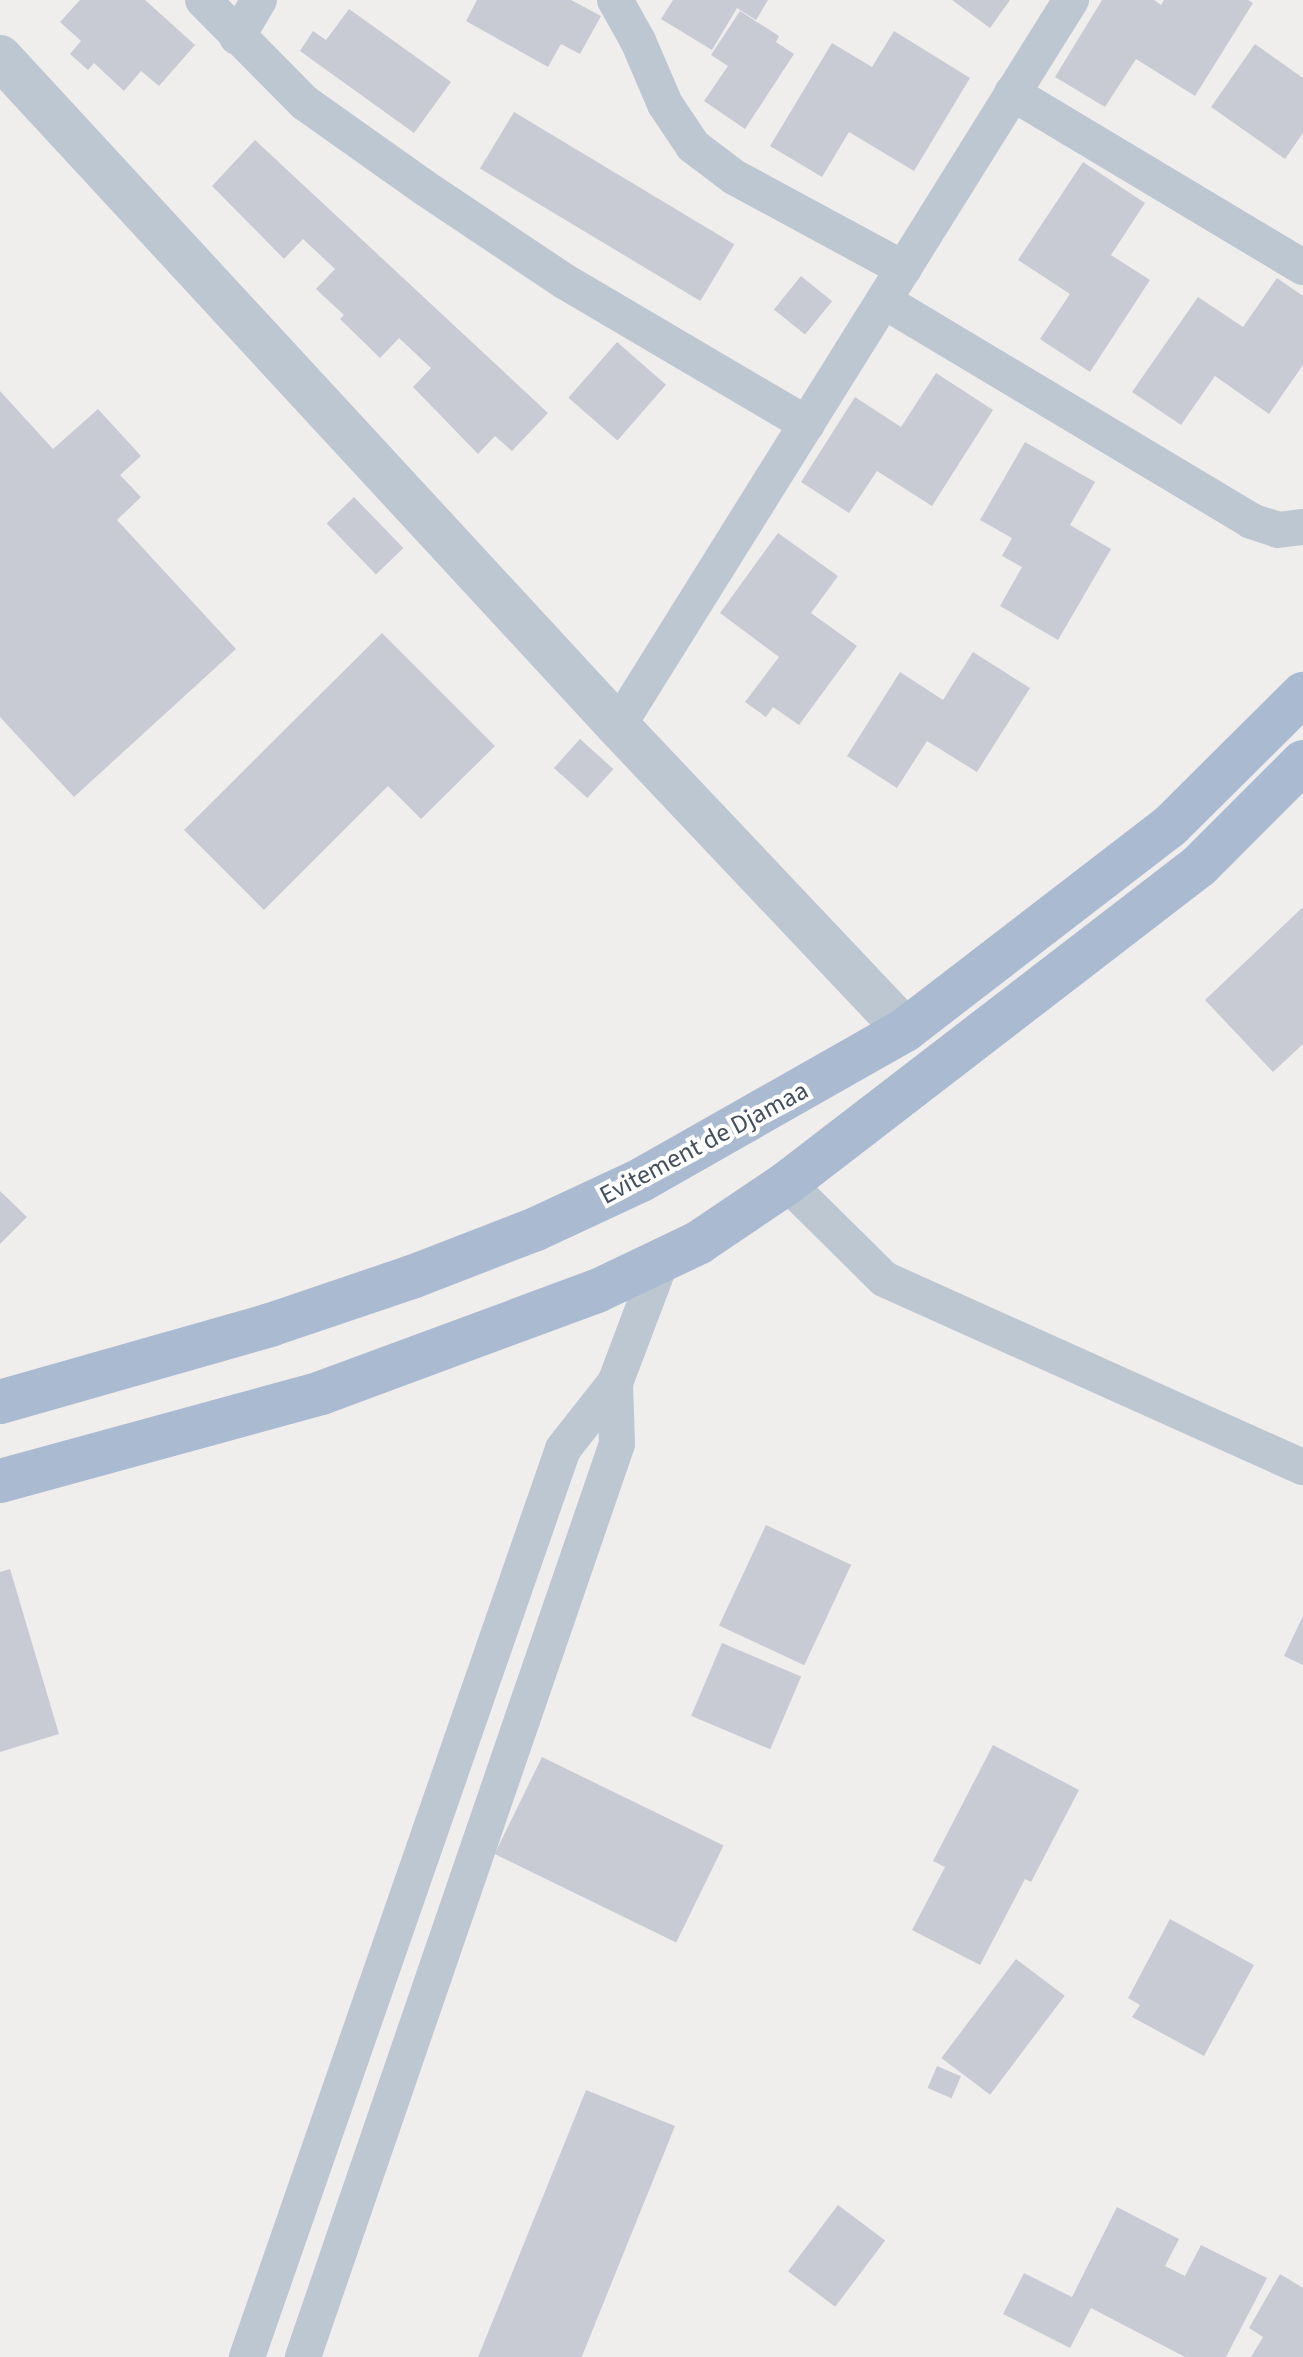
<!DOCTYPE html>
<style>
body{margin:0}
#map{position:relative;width:1303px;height:2357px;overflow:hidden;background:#f0eded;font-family:"Source Sans 3",sans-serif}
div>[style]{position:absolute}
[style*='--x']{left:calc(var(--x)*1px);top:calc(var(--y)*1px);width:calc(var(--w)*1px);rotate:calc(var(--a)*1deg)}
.building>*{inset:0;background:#c8cbd4;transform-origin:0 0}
.minor>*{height:36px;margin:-18px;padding:0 18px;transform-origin:18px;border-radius:18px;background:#bcc7d1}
.tertiary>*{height:44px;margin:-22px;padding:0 22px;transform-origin:22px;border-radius:22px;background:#bcc7d1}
.primary>*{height:44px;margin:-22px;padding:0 22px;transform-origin:22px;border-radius:22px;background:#aabad0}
span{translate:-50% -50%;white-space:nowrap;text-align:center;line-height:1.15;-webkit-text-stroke:8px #fff;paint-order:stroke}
.street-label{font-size:26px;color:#444f5d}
</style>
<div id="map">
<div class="building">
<div style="clip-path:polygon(80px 0,145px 0,195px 45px,159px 86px,141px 71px,124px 91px,94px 63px,88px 70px,70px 54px,81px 41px,60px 22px)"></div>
<div style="clip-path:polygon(477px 0,571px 0,601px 16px,580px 54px,561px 44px,548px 67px,466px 21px)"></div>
<div style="clip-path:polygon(673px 0,768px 0,756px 20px,737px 8px,712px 50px,661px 19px)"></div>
<div style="clip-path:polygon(952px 0,1010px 0,990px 28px)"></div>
<div style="clip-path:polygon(1102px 0,1154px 0,1161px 5px,1164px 0,1248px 0,1253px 3px,1195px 96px,1136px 59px,1105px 107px,1055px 77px)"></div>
<div style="clip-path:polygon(349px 9px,451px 82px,414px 133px,300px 51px,313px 31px,326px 40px)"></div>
<div style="clip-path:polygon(740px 11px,779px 36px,776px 42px,794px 54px,745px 129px,704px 101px,728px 66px,711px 55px)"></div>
<div style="clip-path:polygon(894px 31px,970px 78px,914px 171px,849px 132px,822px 177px,770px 146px,832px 43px,872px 67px)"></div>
<div style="clip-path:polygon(1255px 44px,1303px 78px,1303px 133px,1285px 159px,1211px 107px)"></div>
<div style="left:514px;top:112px;width:257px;height:66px;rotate:31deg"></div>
<div style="clip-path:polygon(255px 140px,548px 413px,512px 451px,495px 436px,478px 454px,413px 387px,431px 368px,399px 338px,380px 358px,340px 319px,344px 315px,316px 289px,335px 269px,303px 239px,284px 259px,212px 186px)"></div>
<div style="clip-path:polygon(1083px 162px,1145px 203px,1111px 255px,1150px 280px,1090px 372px,1040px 339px,1070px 294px,1018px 260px)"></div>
<div style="left:801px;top:276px;width:40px;height:43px;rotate:39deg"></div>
<div style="clip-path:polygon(1277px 278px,1303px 296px,1303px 365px,1269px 414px,1215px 376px,1181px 425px,1132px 392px,1198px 297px,1243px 327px)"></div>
<div style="left:617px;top:342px;width:65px;height:74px;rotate:41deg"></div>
<div style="clip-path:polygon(936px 373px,993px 410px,932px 506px,877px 471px,849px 513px,801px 482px,855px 397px,901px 427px)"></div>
<div style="clip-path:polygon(0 391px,53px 449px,98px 409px,141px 456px,120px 475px,141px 497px,117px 520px,236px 649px,74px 797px,0 717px)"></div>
<div style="clip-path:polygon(1025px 442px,1095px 482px,1070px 525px,1111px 549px,1058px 640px,1000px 606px,1022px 567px,1002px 556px,1012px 538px,980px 520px)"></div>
<div style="left:354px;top:497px;width:71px;height:38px;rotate:46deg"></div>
<div style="clip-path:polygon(778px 533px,838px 576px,811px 613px,857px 646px,799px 725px,773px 707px,766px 717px,745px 702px,779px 657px,720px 613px)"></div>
<div style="clip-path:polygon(382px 633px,495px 746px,421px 819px,388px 786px,264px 910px,184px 830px)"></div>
<div style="clip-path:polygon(973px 652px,1030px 688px,977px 772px,927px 741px,897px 788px,847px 756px,900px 672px,943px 700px)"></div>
<div style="left:580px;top:739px;width:45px;height:39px;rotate:42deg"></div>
<div style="clip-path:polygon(1303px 907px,1303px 1044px,1273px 1072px,1205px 1000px)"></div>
<div style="clip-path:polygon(0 1191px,27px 1217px,0 1244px)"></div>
<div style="left:766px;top:1525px;width:94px;height:111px;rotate:25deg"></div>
<div style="clip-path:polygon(10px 1569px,59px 1734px,0 1752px,0 1572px)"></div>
<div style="clip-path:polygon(1303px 1616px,1303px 1665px,1284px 1656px)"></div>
<div style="left:722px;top:1643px;width:86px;height:79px;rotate:23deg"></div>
<div style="clip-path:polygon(993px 1745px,1079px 1790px,1031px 1882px,1025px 1879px,980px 1965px,912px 1930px,945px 1867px,933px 1861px)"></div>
<div style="left:542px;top:1757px;width:202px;height:108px;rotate:26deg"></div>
<div style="clip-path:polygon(1170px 1919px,1254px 1965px,1204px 2056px,1132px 2017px,1140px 2005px,1128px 1998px)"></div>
<div style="left:1016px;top:1959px;width:61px;height:124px;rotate:37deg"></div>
<div style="left:937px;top:2066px;width:26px;height:24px;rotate:23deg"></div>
<div style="left:586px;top:2090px;width:96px;height:288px;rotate:22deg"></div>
<div style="left:838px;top:2205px;width:59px;height:83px;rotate:37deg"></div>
<div style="clip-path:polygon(1117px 2207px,1179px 2239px,1165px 2266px,1185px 2276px,1201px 2245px,1267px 2278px,1226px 2357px,1185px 2357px,1091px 2308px,1070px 2348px,1003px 2314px,1024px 2273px,1072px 2297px)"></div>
<div style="clip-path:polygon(1280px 2274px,1303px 2288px,1303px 2357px,1251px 2357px,1263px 2337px,1249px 2328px)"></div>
</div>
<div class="minor">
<div style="--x:203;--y:0;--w:145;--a:45.3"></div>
<div style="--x:305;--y:103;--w:147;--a:35.3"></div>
<div style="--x:425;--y:188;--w:167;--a:33.8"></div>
<div style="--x:564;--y:281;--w:282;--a:30.5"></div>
<div style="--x:615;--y:0;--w:47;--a:60.7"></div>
<div style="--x:638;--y:41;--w:69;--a:66.8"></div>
<div style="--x:665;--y:104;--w:50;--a:56.3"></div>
<div style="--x:693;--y:146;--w:51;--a:37.1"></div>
<div style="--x:734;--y:177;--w:193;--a:28.4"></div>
<div style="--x:237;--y:37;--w:43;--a:-59.3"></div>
<div style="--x:1012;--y:93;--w:339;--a:30.9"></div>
<div style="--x:884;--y:301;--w:428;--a:30.9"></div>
<div style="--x:1251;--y:521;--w:28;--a:18"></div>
<div style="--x:1278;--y:530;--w:25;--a:-7"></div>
<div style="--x:618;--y:726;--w:856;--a:-58.04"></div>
<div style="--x:787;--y:1183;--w:136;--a:44.7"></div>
<div style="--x:884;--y:1279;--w:459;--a:24.2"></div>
<div style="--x:247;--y:2357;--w:961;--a:-70.81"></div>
<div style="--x:563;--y:1449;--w:84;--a:-51.8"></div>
<div style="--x:615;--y:1383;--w:130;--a:-69.3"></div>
<div style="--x:303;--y:2357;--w:965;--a:-71.02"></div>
<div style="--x:617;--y:1444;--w:61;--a:-91.9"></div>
</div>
<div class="tertiary">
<div style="--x:0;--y:57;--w:911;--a:47.27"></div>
<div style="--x:618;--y:726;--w:418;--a:46.6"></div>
</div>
<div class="primary">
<div style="--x:0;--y:1402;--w:281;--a:-15.9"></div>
<div style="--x:270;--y:1325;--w:150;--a:-18.7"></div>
<div style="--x:412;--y:1277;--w:133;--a:-21.2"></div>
<div style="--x:536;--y:1229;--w:116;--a:-25"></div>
<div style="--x:641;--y:1180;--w:304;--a:-29.6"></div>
<div style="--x:905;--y:1030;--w:333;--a:-37.6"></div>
<div style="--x:1169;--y:827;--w:189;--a:-44.8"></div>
<div style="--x:0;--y:1481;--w:333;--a:-15.3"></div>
<div style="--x:321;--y:1393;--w:294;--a:-20.3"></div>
<div style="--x:597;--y:1291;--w:112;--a:-25.4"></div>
<div style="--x:698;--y:1243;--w:107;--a:-34"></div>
<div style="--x:787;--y:1183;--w:520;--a:-37.58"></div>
<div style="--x:1199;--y:866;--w:147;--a:-45"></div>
</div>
<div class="street-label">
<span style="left:704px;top:1143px;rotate:-28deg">Evitement de Djamaa</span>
</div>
</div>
